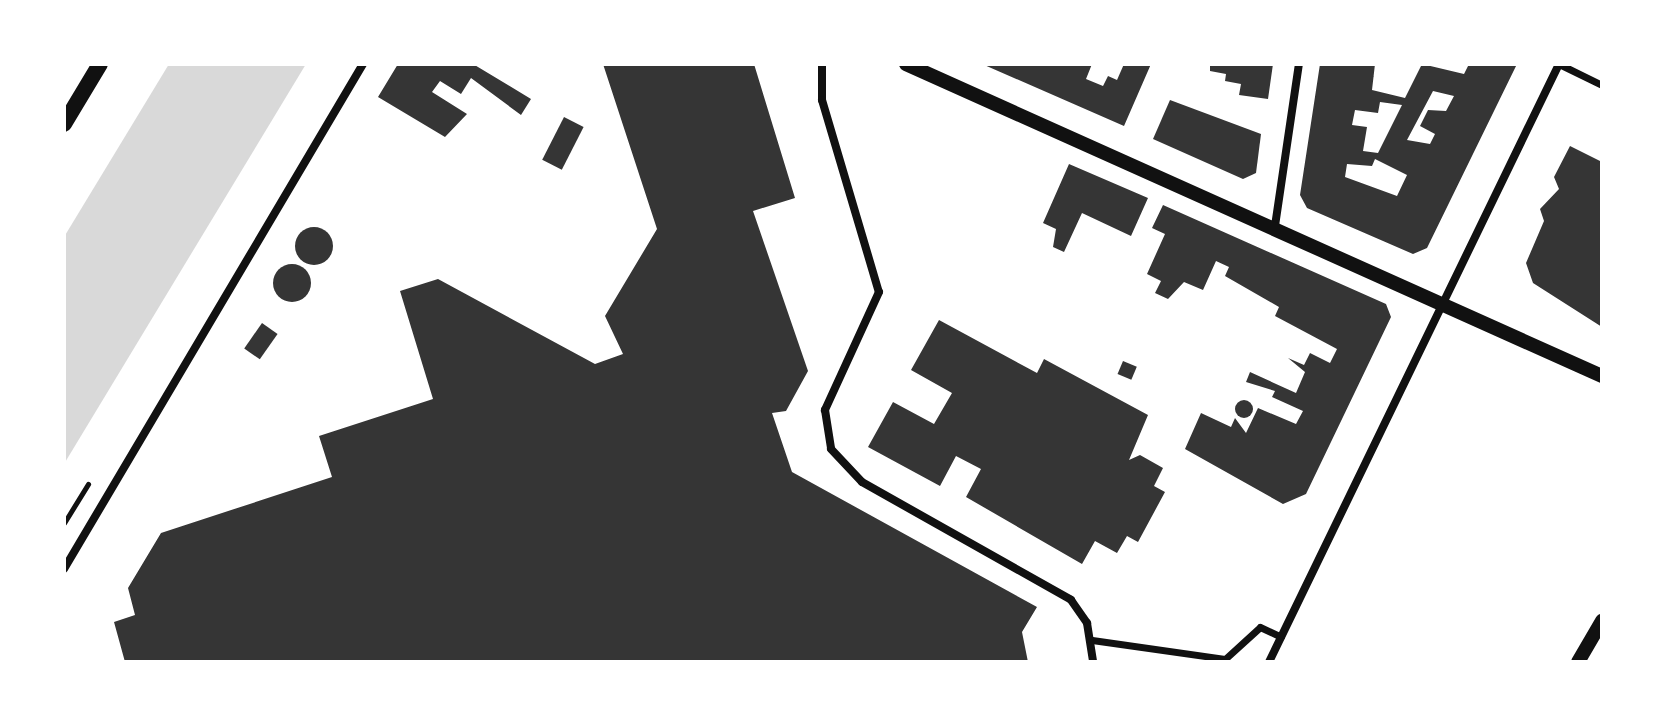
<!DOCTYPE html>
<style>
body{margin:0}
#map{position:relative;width:1666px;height:726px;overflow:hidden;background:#fff;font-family:Literata,serif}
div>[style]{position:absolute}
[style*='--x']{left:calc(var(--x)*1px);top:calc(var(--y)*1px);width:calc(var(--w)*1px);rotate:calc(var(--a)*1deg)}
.water>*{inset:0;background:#d9d9d9}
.building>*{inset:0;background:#353535;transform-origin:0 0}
.round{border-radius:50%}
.path>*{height:5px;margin:-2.5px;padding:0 2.5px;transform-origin:2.5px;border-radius:2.5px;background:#111}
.pedestrian>*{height:7px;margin:-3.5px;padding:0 3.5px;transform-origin:3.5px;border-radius:3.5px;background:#111}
.minor>*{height:8px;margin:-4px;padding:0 4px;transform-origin:4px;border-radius:4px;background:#111}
.tertiary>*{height:14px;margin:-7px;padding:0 7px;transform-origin:7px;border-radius:7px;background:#111}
.secondary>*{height:16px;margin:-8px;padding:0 8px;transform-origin:8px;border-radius:8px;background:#111}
span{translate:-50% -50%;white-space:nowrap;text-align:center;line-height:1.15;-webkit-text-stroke:8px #fff;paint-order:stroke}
.frame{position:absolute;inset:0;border:66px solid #fff;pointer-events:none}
</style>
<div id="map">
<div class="water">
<div style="clip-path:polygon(169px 64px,306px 64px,64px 464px,64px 237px)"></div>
</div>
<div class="building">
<div style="clip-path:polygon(398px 64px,473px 64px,531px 99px,521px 115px,471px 78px,461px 94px,440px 81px,432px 92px,467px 114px,445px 137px,378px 97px)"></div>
<div style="clip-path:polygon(603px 64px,754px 64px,795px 198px,753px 211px,808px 371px,786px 411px,772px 413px,792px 472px,1037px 607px,1022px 632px,1028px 662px,125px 662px,114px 622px,135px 615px,128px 588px,161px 533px,332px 477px,319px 436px,433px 399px,400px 291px,438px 279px,595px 364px,623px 354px,605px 316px,657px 229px)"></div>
<div style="clip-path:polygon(982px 64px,1092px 64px,1086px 79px,1103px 86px,1108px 76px,1117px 80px,1124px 64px,1151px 64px,1124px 126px)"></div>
<div style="clip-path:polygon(1210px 64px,1273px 64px,1268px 99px,1239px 95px,1241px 84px,1225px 81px,1226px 74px,1210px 71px)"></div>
<div style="clip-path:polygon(evenodd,1320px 64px,1375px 64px,1372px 90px,1405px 98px,1422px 64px,1464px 74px,1469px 64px,1517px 64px,1427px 248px,1413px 254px,1307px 208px,1300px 195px,1320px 64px,1433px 91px,1454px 96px,1446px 111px,1428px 110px,1420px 126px,1435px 134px,1430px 144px,1407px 140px,1433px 91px,1320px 64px,1380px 102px,1402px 105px,1378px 153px,1363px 151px,1367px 127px,1352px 125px,1355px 110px,1378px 113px,1380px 102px,1320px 64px,1375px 159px,1407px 175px,1397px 196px,1345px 177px,1347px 164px,1372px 166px,1375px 159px)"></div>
<div style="clip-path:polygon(1170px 100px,1261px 134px,1256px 173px,1243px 179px,1153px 139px)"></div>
<div style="left:564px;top:117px;width:22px;height:48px;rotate:27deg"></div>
<div style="clip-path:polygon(1570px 146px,1602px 162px,1602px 327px,1533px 283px,1526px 263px,1544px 221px,1540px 209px,1559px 189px,1554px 177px)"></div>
<div style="clip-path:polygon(1069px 164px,1148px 198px,1131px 236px,1082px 213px,1064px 252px,1053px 247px,1056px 229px,1043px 223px)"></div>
<div style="clip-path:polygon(1163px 205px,1386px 304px,1391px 317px,1306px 494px,1283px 504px,1185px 449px,1201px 413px,1231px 427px,1235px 418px,1246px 433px,1258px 408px,1296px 424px,1303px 411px,1272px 397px,1275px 391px,1246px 382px,1250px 372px,1296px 393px,1305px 372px,1288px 358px,1304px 365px,1310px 353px,1330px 363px,1337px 349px,1275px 316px,1279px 307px,1225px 276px,1229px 267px,1216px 261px,1203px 290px,1184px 282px,1168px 299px,1155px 293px,1161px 281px,1147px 274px,1165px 234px,1152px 228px)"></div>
<div class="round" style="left:295px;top:227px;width:38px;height:38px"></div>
<div class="round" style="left:273px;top:264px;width:38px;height:38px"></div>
<div style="clip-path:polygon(939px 320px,1037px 373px,1044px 359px,1148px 415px,1129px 460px,1140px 455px,1163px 468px,1154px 486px,1165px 492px,1138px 542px,1127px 536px,1117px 553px,1095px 541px,1082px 564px,966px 497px,981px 469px,956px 456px,940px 486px,868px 447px,893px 402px,934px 424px,952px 393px,911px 370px)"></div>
<div style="left:262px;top:323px;width:19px;height:31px;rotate:35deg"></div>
<div style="left:1123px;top:361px;width:15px;height:14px;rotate:23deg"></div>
<div class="round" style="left:1235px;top:400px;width:18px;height:18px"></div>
</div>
<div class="path">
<div style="--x:64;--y:523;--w:46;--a:-58.4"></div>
</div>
<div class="pedestrian">
<div style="--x:1559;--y:64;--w:48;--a:26"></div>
<div style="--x:1092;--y:640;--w:134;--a:8.1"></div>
<div style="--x:1225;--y:659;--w:47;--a:-42.4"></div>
<div style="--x:1260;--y:627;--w:23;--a:25"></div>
</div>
<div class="minor">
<div style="--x:822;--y:64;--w:36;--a:90"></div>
<div style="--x:822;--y:100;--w:200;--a:73.5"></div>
<div style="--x:879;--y:292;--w:130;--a:114.6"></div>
<div style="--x:825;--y:410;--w:39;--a:81"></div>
<div style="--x:831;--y:449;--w:45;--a:46.8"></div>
<div style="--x:862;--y:482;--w:240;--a:29.4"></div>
<div style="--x:1071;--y:600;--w:28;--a:55"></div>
<div style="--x:1087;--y:623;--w:39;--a:81"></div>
<div style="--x:1275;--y:226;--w:164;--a:-81.6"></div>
<div style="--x:64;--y:569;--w:587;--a:-59.37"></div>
<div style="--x:1269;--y:662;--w:665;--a:-64.13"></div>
</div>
<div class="tertiary">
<div style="--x:906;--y:64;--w:763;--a:24.15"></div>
<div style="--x:1578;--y:662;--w:48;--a:-59.7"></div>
</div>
<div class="secondary">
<div style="--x:64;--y:124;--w:70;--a:-59"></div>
</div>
<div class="frame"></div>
</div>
